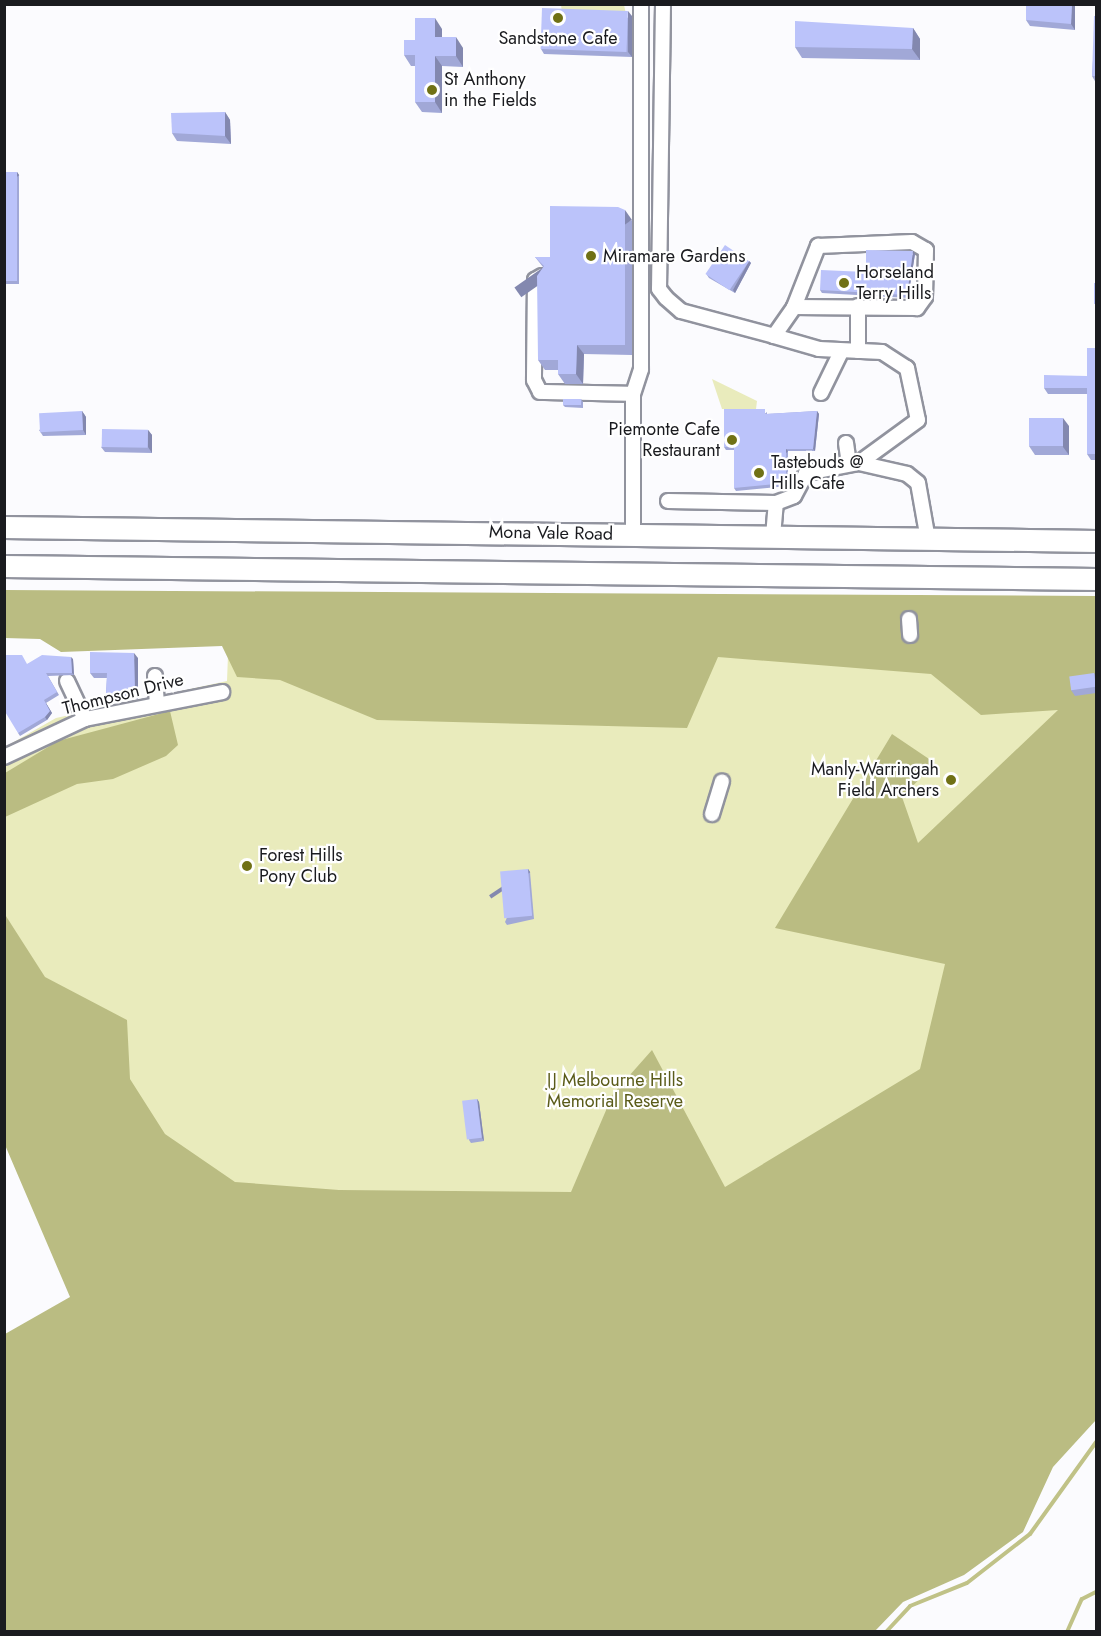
<!DOCTYPE html>
<style>
body{margin:0}
#map{position:relative;width:1101px;height:1636px;overflow:hidden;background:#fbfbfe;font-family:Jost,sans-serif}
div>[style]{position:absolute}
[style*='--x']{left:calc(var(--x)*1px);top:calc(var(--y)*1px);width:calc(var(--w)*1px);rotate:calc(var(--a)*1deg)}
.green>*{inset:0;background:#e9ebbc}
.forest>*{inset:0;background:#babc82}
.stream>*{height:4px;margin:-2px;padding:0 2px;transform-origin:2px;border-radius:2px;background:#c0c287}
.roads{filter:drop-shadow(2px 0 #91939e) drop-shadow(-2px 0 #91939e) drop-shadow(0 2px #91939e) drop-shadow(0 -2px #91939e)}
.minor>*{height:14px;margin:-7px;padding:0 7px;transform-origin:7px;border-radius:7px;background:#fff}
.highway>*{height:21px;margin:-10.5px;padding:0 10.5px;transform-origin:10.5px;border-radius:10.5px;background:#fff}
.wall>*{inset:0;background:#a1a8d7}
.shaded-wall>*{inset:0;background:#8388af;transform-origin:0 0}
.building>*{inset:0;background:#bbc3fa;transform-origin:0 0}
.dots>*{width:16px;height:16px;translate:-50% -50%;box-sizing:border-box;border:3px solid #fff;border-radius:50%}
span{translate:-50% -50%;white-space:nowrap;text-align:center;line-height:1.15;-webkit-text-stroke:4.5px #fff;paint-order:stroke}
.poi-label{font-size:18px;color:#1a1b1f}
.left{translate:0 -50%;text-align:left}
.right{translate:-100% -50%;text-align:right}
.street-label{font-size:18px;color:#1a1b1f}
.park-label{font-size:18px;color:#5a5b19}
.frame{position:absolute;inset:0;border:6px solid #1a1b1f;pointer-events:none}
</style>
<div id="map">
<div class="green">
<div style="clip-path:polygon(561px 5px,624px 5px,626px 14px,562px 13px)"></div>
<div style="clip-path:polygon(712px 379px,757px 401px,756px 409px,722px 409px)"></div>
<div style="clip-path:polygon(230px 602px,1096px 621px,993px 1512px,5px 1101px,5px 747px,56px 718px,227px 681px)"></div>
</div>
<div class="forest">
<div style="clip-path:polygon(5px 590px,1096px 596px,1096px 1420px,1053px 1467px,1023px 1532px,964px 1575px,903px 1602px,875px 1631px,5px 1631px,5px 1334px,70px 1297px,5px 1145px,4px 913px,45px 977px,127px 1020px,130px 1079px,165px 1134px,235px 1182px,339px 1190px,571px 1192px,613px 1094px,652px 1050px,725px 1187px,920px 1069px,945px 964px,775px 928px,892px 734px,935px 763px,902px 797px,918px 843px,1058px 710px,981px 715px,931px 674px,718px 657px,687px 728px,377px 720px,280px 680px,237px 677px,222px 646px,61px 652px,40px 639px,5px 638px)"></div>
<div style="clip-path:polygon(170px 711px,178px 745px,166px 756px,113px 779px,77px 784px,5px 817px,5px 773px,58px 741px)"></div>
</div>
<div class="stream">
<div style="--x:886;--y:1632;--w:35;--a:-47"></div>
<div style="--x:910;--y:1606;--w:61;--a:-22"></div>
<div style="--x:967;--y:1583;--w:80;--a:-37.9"></div>
<div style="--x:1030;--y:1534;--w:113;--a:-54.3"></div>
<div style="--x:1067;--y:1632;--w:36;--a:-66"></div>
<div style="--x:1082;--y:1599;--w:16;--a:-27"></div>
</div>
<div class="roads">
<div class="minor">
<div style="--x:663;--y:4;--w:285;--a:90.8"></div>
<div style="--x:659;--y:289;--w:11;--a:52"></div>
<div style="--x:666;--y:298;--w:20;--a:41"></div>
<div style="--x:681;--y:311;--w:96;--a:15"></div>
<div style="--x:774;--y:336;--w:35;--a:-55"></div>
<div style="--x:794;--y:307;--w:66;--a:-68.5"></div>
<div style="--x:818;--y:246;--w:94;--a:-2.4"></div>
<div style="--x:912;--y:242;--w:16;--a:30"></div>
<div style="--x:926;--y:250;--w:47;--a:91.2"></div>
<div style="--x:925;--y:297;--w:14;--a:126"></div>
<div style="--x:917;--y:308;--w:123;--a:-179.5"></div>
<div style="--x:542;--y:276;--w:8;--a:150"></div>
<div style="--x:535;--y:280;--w:100;--a:90.6"></div>
<div style="--x:534;--y:380;--w:13;--a:63"></div>
<div style="--x:540;--y:392;--w:93;--a:1.2"></div>
<div style="--x:774;--y:336;--w:47;--a:16.1"></div>
<div style="--x:819;--y:349;--w:63;--a:2.7"></div>
<div style="--x:882;--y:352;--w:30;--a:33"></div>
<div style="--x:907;--y:368;--w:53;--a:78.1"></div>
<div style="--x:918;--y:420;--w:73;--a:143.9"></div>
<div style="--x:858;--y:351;--w:45;--a:-90"></div>
<div style="--x:821;--y:393;--w:46;--a:-64"></div>
<div style="--x:846;--y:443;--w:21;--a:82"></div>
<div style="--x:668;--y:501;--w:108;--a:1.1"></div>
<div style="--x:633;--y:534;--w:140;--a:-90"></div>
<div style="--x:633;--y:394;--w:26;--a:-72"></div>
<div style="--x:641;--y:369;--w:365;--a:-90"></div>
<div style="--x:773;--y:536;--w:33;--a:-85"></div>
<div style="--x:776;--y:503;--w:19;--a:-21"></div>
<div style="--x:794;--y:496;--w:26;--a:-62"></div>
<div style="--x:806;--y:473;--w:54;--a:-10.7"></div>
<div style="--x:859;--y:463;--w:49;--a:12.9"></div>
<div style="--x:907;--y:474;--w:14;--a:39"></div>
<div style="--x:918;--y:483;--w:58;--a:80"></div>
<div style="--x:909;--y:619;--w:16;--a:86"></div>
<div style="--x:155;--y:676;--w:27;--a:86"></div>
<div style="--x:67;--y:681;--w:42;--a:64.7"></div>
<div style="--x:4;--y:757;--w:89;--a:-25.1"></div>
<div style="--x:85;--y:719;--w:140;--a:-11.1"></div>
<div style="--x:712;--y:814;--w:34;--a:-73"></div>
</div>
<div class="highway">
<div style="--x:4;--y:527;--w:1092;--a:0.73"></div>
<div style="--x:4;--y:566;--w:1092;--a:0.68"></div>
</div>
</div>
<div class="wall">
<div style="clip-path:polygon(1026px 4px,1075px 4px,1075px 30px,1030px 26px,1026px 20px)"></div>
<div style="clip-path:polygon(632px 16px,632px 57px,544px 54px,541px 49px)"></div>
<div style="clip-path:polygon(1096px 16px,1096px 83px,1092px 76px)"></div>
<div style="clip-path:polygon(913px 28px,920px 39px,920px 60px,802px 58px,795px 47px)"></div>
<div style="clip-path:polygon(442px 29px,442px 37px,463px 48px,463px 67px,442px 66px,442px 113px,422px 112px,415px 102px,415px 66px,411px 66px,404px 55px,415px 40px)"></div>
<div style="clip-path:polygon(225px 112px,230px 120px,231px 144px,177px 141px,172px 133px)"></div>
<div style="clip-path:polygon(4px 172px,17px 172px,19px 175px,19px 284px,4px 284px)"></div>
<div style="clip-path:polygon(632px 220px,632px 355px,584px 354px,583px 384px,565px 384px,558px 374px,558px 370px,545px 370px,538px 360px,543px 267px,535px 257px,550px 257px)"></div>
<div style="clip-path:polygon(915px 254px,908px 298px,822px 293px,820px 290px,866px 272px)"></div>
<div style="clip-path:polygon(749px 261px,751px 263px,735px 293px,709px 278px,707px 275px)"></div>
<div style="clip-path:polygon(1096px 348px,1096px 460px,1091px 460px,1087px 454px,1087px 394px,1048px 394px,1044px 388px,1087px 376px)"></div>
<div style="clip-path:polygon(581px 399px,583px 402px,583px 408px,565px 407px,563px 405px)"></div>
<div style="clip-path:polygon(82px 411px,86px 417px,86px 435px,43px 436px,39px 430px)"></div>
<div style="clip-path:polygon(817px 411px,819px 414px,815px 451px,788px 451px,788px 486px,736px 491px,734px 488px,734px 450px,726px 450px,724px 447px,767px 412px,767px 414px)"></div>
<div style="clip-path:polygon(1069px 426px,1069px 455px,1035px 455px,1029px 446px)"></div>
<div style="clip-path:polygon(148px 430px,152px 435px,152px 453px,105px 452px,101px 447px)"></div>
<div style="clip-path:polygon(138px 658px,138px 699px,110px 699px,106px 693px,107px 678px,94px 678px,90px 673px)"></div>
<div style="clip-path:polygon(73px 659px,74px 675px,48px 676px,59px 695px,46px 703px,52px 713px,47px 720px,20px 736px,18px 733px,27px 664px)"></div>
<div style="clip-path:polygon(1094px 673px,1096px 676px,1096px 693px,1075px 696px,1071px 690px)"></div>
<div style="clip-path:polygon(528px 869px,530px 872px,534px 919px,507px 925px,505px 922px)"></div>
<div style="clip-path:polygon(477px 1099px,479px 1102px,484px 1141px,471px 1143px,469px 1140px)"></div>
</div>
<div class="shaded-wall">
<div style="clip-path:polygon(1072px 4px,1075px 4px,1075px 30px,1071px 24px)"></div>
<div style="clip-path:polygon(628px 11px,632px 16px,632px 57px,628px 52px)"></div>
<div style="clip-path:polygon(435px 18px,442px 29px,442px 48px,435px 37px)"></div>
<div style="clip-path:polygon(913px 28px,920px 39px,920px 60px,912px 49px)"></div>
<div style="clip-path:polygon(456px 37px,463px 48px,463px 67px,456px 56px)"></div>
<div style="clip-path:polygon(435px 56px,442px 66px,442px 113px,435px 102px)"></div>
<div style="clip-path:polygon(225px 112px,230px 120px,231px 144px,225px 136px)"></div>
<div style="left:17px;top:172px;width:4px;height:109px;rotate:56deg"></div>
<div style="left:625px;top:210px;width:12px;height:135px;rotate:55deg"></div>
<div style="clip-path:polygon(913px 251px,915px 254px,908px 298px,907px 295px)"></div>
<div style="clip-path:polygon(749px 261px,751px 263px,735px 293px,733px 290px)"></div>
<div style="clip-path:polygon(577px 345px,584px 354px,583px 384px,576px 374px)"></div>
<div style="clip-path:polygon(82px 411px,86px 417px,86px 435px,83px 430px)"></div>
<div style="clip-path:polygon(817px 411px,819px 414px,815px 451px,813px 449px)"></div>
<div style="clip-path:polygon(1063px 418px,1069px 426px,1069px 455px,1063px 447px)"></div>
<div style="clip-path:polygon(148px 430px,152px 435px,152px 453px,148px 447px)"></div>
<div style="left:786px;top:449px;width:3px;height:34px;rotate:45deg"></div>
<div style="clip-path:polygon(134px 653px,138px 658px,138px 699px,135px 693px)"></div>
<div style="clip-path:polygon(71px 657px,73px 659px,74px 675px,72px 673px)"></div>
<div style="clip-path:polygon(46px 703px,52px 713px,47px 720px,45px 717px)"></div>
<div style="left:528px;top:869px;width:4px;height:47px;rotate:56deg"></div>
<div style="clip-path:polygon(477px 1099px,479px 1102px,484px 1141px,482px 1138px)"></div>
</div>
<div class="building">
<div style="clip-path:polygon(1026px 4px,1072px 4px,1071px 24px,1026px 20px)"></div>
<div style="left:542px;top:8px;width:86px;height:41px;rotate:2deg"></div>
<div style="clip-path:polygon(1094px 16px,1096px 16px,1096px 76px,1092px 76px)"></div>
<div style="clip-path:polygon(415px 18px,435px 18px,435px 37px,456px 37px,456px 56px,435px 56px,435px 102px,415px 102px,415px 55px,404px 55px,404px 40px,415px 40px)"></div>
<div style="clip-path:polygon(795px 21px,913px 28px,912px 49px,795px 47px)"></div>
<div style="clip-path:polygon(225px 112px,225px 136px,172px 133px,171px 113px)"></div>
<div style="left:4px;top:172px;width:13px;height:109px"></div>
<div style="clip-path:polygon(550px 206px,618px 207px,625px 210px,625px 345px,577px 345px,576px 374px,558px 374px,558px 360px,538px 360px,537px 276px,544px 266px,535px 257px,550px 257px)"></div>
<div style="left:725px;top:245px;width:29px;height:35px;rotate:34deg"></div>
<div style="clip-path:polygon(866px 250px,913px 251px,907px 295px,820px 290px,821px 270px,866px 272px)"></div>
<div style="left:1094px;top:283px;width:2px;height:21px"></div>
<div style="clip-path:polygon(1087px 348px,1096px 348px,1096px 454px,1087px 454px,1087px 388px,1044px 388px,1044px 375px,1087px 376px)"></div>
<div style="left:563px;top:399px;width:18px;height:6px"></div>
<div style="clip-path:polygon(724px 409px,765px 409px,765px 414px,817px 411px,813px 449px,786px 449px,786px 483px,734px 488px,734px 447px,724px 447px)"></div>
<div style="left:82px;top:411px;width:19px;height:43px;rotate:87deg"></div>
<div style="left:1029px;top:418px;width:34px;height:28px"></div>
<div style="left:102px;top:429px;width:46px;height:18px;rotate:1deg"></div>
<div style="clip-path:polygon(90px 652px,134px 653px,135px 693px,106px 693px,107px 673px,90px 673px)"></div>
<div style="clip-path:polygon(4px 655px,22px 655px,27px 664px,42px 655px,71px 657px,72px 673px,46px 673px,57px 692px,44px 700px,50px 711px,45px 717px,18px 733px,4px 710px)"></div>
<div style="left:1094px;top:673px;width:14px;height:25px;rotate:82deg"></div>
<div style="left:528px;top:869px;width:47px;height:28px;rotate:85deg"></div>
<div style="left:477px;top:1099px;width:39px;height:15px;rotate:83deg"></div>
</div>
<div class="dots">
<div style="left:558px;top:18px;background:#707115"></div>
<div style="left:432px;top:90px;background:#707115"></div>
<div style="left:591px;top:256px;background:#707115"></div>
<div style="left:844px;top:283px;background:#707115"></div>
<div style="left:732px;top:440px;background:#707115"></div>
<div style="left:759px;top:473px;background:#707115"></div>
<div style="left:951px;top:780px;background:#707115"></div>
<div style="left:247px;top:866px;background:#707115"></div>
</div>
<div class="poi-label">
<span style="left:558px;top:38px">Sandstone Cafe</span>
<span class="left" style="left:444px;top:90px">St Anthony<br>in the Fields</span>
<span class="left" style="left:603px;top:256px">Miramare Gardens</span>
<span class="left" style="left:856px;top:283px">Horseland<br>Terry Hills</span>
<span class="right" style="left:720px;top:440px">Piemonte Cafe<br>Restaurant</span>
<span class="left" style="left:771px;top:473px">Tastebuds @<br>Hills Cafe</span>
<span class="right" style="left:939px;top:780px">Manly-Warringah<br>Field Archers</span>
<span class="left" style="left:259px;top:866px">Forest Hills<br>Pony Club</span>
</div>
<div class="street-label">
<span style="left:551px;top:533px;rotate:1deg">Mona Vale Road</span>
<span style="left:123px;top:694px;rotate:-14deg">Thompson Drive</span>
</div>
<div class="park-label">
<span style="left:615px;top:1091px">JJ Melbourne Hills<br>Memorial Reserve</span>
</div>
<div class="frame"></div>
</div>
